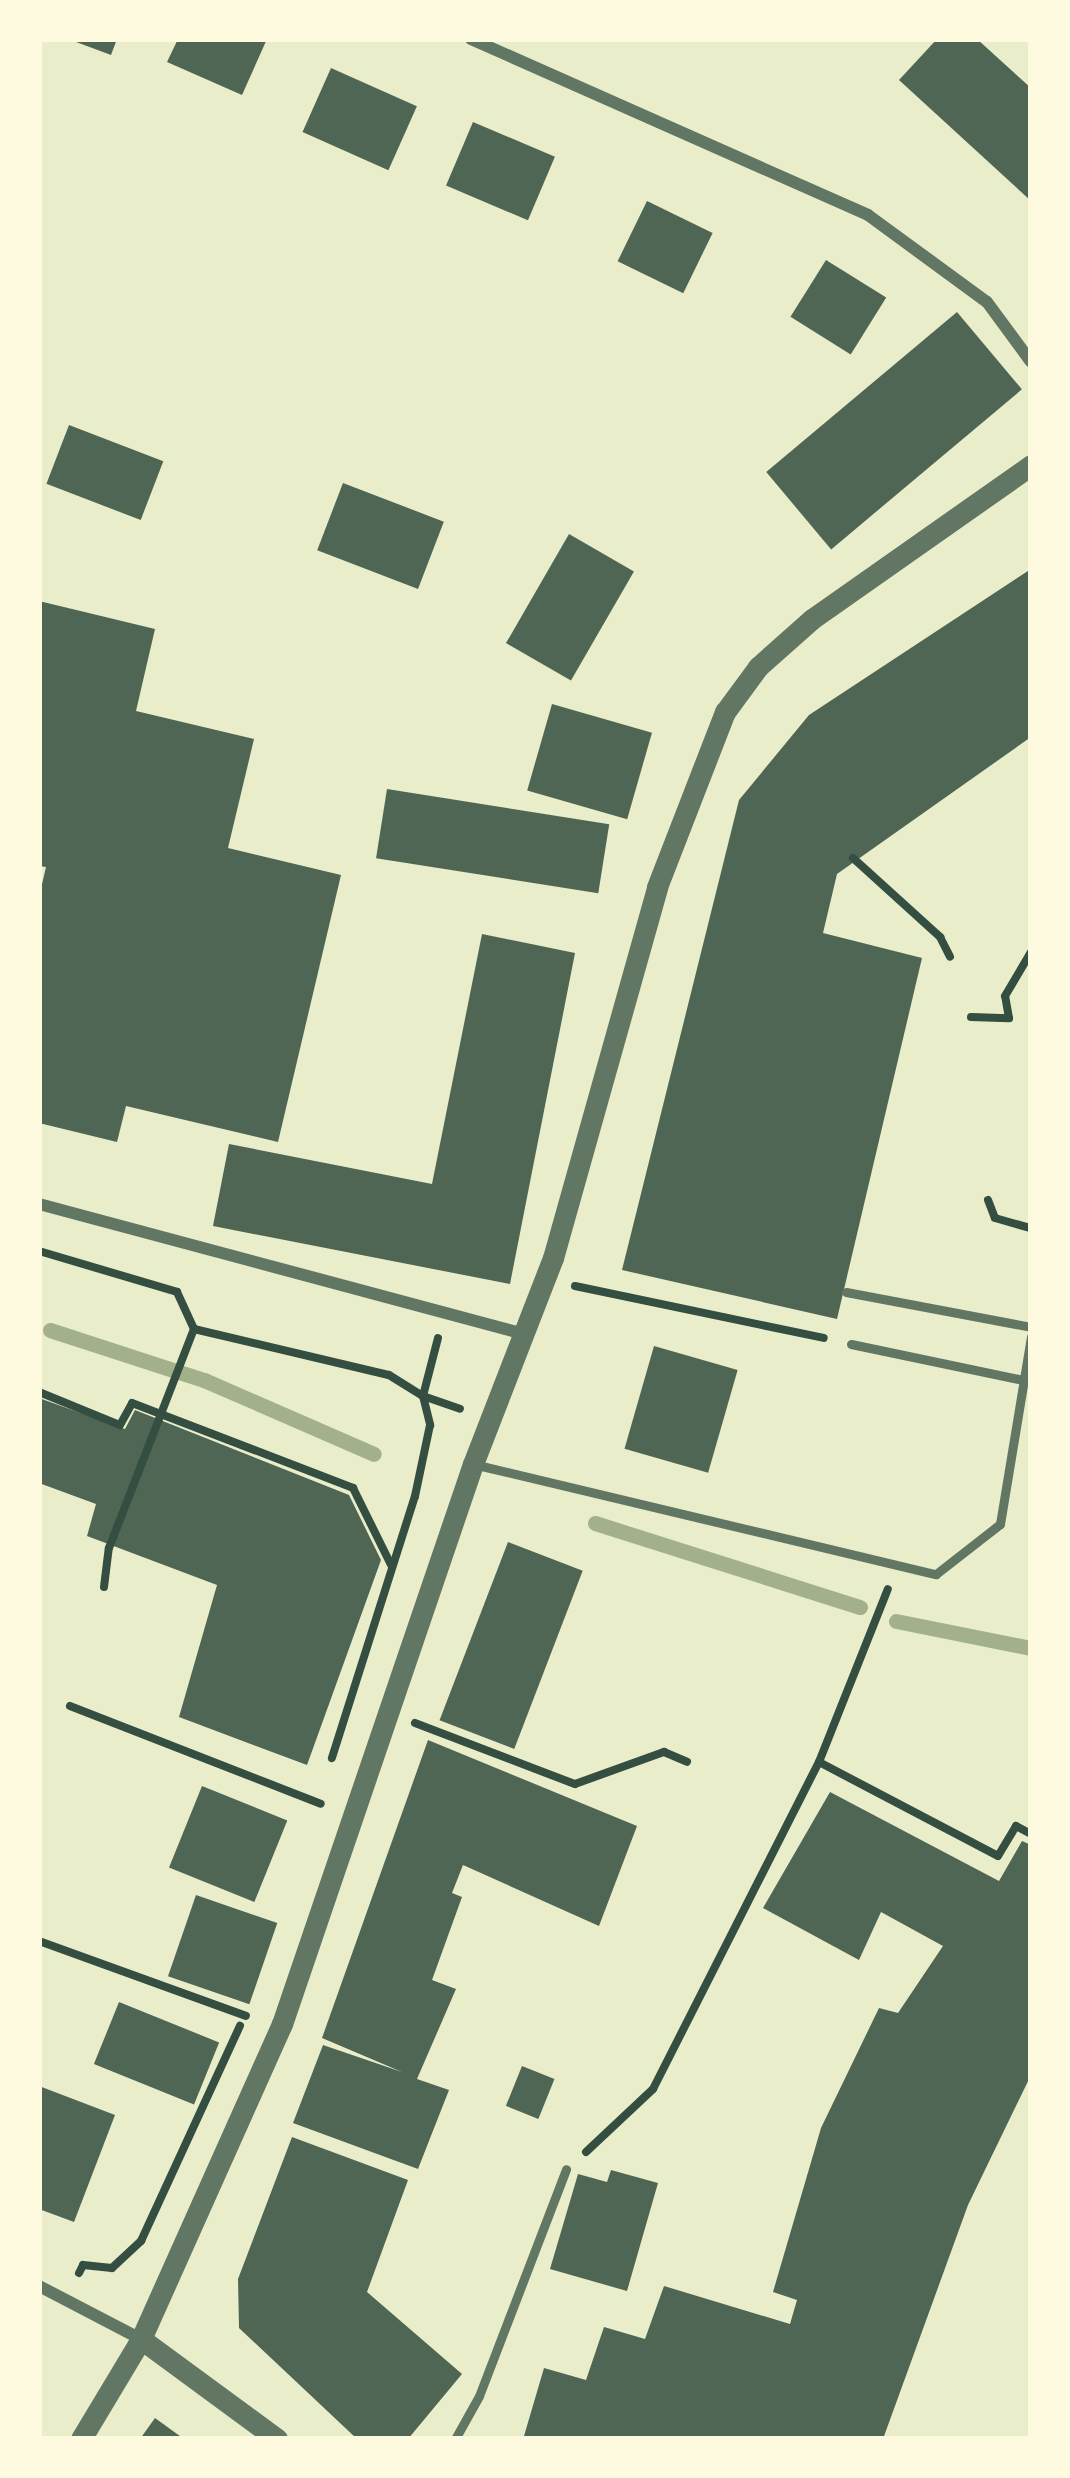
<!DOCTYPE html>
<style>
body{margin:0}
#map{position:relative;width:1070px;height:2478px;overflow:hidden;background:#e9edc9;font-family:"IBM Plex Serif",serif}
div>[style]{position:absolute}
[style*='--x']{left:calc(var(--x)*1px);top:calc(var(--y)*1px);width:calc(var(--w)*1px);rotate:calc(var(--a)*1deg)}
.stream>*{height:15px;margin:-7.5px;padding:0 7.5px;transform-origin:7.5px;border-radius:7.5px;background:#a3b18a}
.building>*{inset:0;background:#4f6655;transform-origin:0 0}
.path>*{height:8px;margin:-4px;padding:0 4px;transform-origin:4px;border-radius:4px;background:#344e41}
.service>*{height:9px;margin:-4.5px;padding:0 4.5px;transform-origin:4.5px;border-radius:4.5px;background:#617663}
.minor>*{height:12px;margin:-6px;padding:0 6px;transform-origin:6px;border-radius:6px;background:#617663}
.tertiary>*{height:21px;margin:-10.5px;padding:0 10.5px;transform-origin:10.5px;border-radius:10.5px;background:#617663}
span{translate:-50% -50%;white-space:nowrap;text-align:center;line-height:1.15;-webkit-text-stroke:12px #fefae0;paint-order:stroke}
.frame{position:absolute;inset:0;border:42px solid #fefae0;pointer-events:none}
</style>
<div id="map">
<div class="stream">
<div style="--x:50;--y:1330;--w:162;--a:18"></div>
<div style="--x:204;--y:1380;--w:185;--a:23.5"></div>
<div style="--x:595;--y:1523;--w:278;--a:17.6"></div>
<div style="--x:896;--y:1621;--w:138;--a:11.3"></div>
</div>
<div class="building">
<div style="clip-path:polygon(68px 39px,117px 39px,111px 55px)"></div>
<div style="clip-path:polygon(178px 39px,267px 39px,242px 95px,167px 62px)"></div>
<div style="clip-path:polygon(937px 39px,977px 39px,1031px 88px,1031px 201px,899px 80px)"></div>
<div style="left:331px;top:68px;width:94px;height:70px;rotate:24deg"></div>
<div style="left:473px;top:122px;width:89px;height:69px;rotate:23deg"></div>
<div style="left:647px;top:201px;width:73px;height:67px;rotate:26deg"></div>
<div style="left:826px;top:260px;width:71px;height:67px;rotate:32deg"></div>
<div style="left:957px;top:312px;width:101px;height:249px;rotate:50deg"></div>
<div style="left:69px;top:425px;width:101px;height:63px;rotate:21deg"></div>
<div style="left:343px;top:483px;width:108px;height:72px;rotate:21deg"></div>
<div style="left:569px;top:534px;width:75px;height:126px;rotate:30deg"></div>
<div style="clip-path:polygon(1031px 569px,1031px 737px,837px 874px,823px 933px,922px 958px,837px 1319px,622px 1270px,739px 800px,809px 715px)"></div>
<div style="clip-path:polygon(39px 601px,155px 629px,136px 711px,254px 739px,228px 848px,341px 875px,278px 1142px,126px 1106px,117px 1142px,39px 1123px,39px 897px,46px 867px,39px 866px)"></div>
<div style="left:552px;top:704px;width:104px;height:90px;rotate:16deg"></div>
<div style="left:387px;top:789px;width:225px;height:70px;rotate:9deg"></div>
<div style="clip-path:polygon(482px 934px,575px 953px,510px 1284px,213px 1226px,229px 1144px,432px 1184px)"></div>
<div style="left:654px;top:1346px;width:87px;height:107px;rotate:16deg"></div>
<div style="clip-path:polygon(39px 1398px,125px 1429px,135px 1410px,349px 1495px,381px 1560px,307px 1765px,179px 1717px,217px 1585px,87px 1536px,96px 1504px,39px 1483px)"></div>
<div style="left:508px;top:1542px;width:80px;height:191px;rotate:21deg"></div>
<div style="clip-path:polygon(428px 1740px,637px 1826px,599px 1926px,463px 1865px,452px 1893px,462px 1897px,432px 1980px,456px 1989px,417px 2079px,449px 2090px,418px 2169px,293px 2123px,323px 2045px,402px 2072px,322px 2038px)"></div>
<div style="left:202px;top:1786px;width:92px;height:88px;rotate:22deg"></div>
<div style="clip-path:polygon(830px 1792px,999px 1881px,1022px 1841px,1031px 1845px,1031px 2075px,968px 2205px,883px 2439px,524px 2436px,544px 2368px,586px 2380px,604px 2327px,645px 2339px,664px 2286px,790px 2324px,797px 2300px,773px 2292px,821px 2128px,879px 2008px,898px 2013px,943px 1946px,881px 1912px,859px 1960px,763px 1908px)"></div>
<div style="left:196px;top:1895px;width:86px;height:86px;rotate:19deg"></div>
<div style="left:119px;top:2002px;width:108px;height:67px;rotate:22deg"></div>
<div style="left:522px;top:2066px;width:35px;height:43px;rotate:22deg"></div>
<div style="clip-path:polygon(39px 2086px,115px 2115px,74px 2222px,39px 2209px)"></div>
<div style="clip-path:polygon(292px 2137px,408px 2180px,367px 2292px,462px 2374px,408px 2439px,357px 2439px,239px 2328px,238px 2279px)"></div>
<div style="clip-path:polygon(611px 2170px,658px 2183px,627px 2291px,550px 2269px,578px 2174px,607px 2182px)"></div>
<div style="clip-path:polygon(155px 2418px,184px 2439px,140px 2439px)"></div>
</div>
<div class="path">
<div style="--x:853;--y:858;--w:118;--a:42.2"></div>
<div style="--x:940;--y:937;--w:22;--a:63"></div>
<div style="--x:971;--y:1017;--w:38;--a:2"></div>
<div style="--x:1009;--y:1018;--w:22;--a:-100"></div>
<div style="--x:1005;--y:996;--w:51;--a:-59.4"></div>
<div style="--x:988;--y:1200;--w:19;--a:69"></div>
<div style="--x:995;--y:1218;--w:37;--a:16"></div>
<div style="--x:39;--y:1251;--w:144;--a:16.5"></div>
<div style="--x:177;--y:1292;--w:41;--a:65.3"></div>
<div style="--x:194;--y:1329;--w:200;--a:13.3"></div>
<div style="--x:389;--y:1375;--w:40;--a:32"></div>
<div style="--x:423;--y:1396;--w:30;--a:76"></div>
<div style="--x:430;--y:1425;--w:73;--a:101.9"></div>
<div style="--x:415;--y:1496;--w:275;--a:107.6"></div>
<div style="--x:575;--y:1286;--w:254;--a:11.8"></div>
<div style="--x:438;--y:1338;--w:60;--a:104.5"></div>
<div style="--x:423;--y:1396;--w:39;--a:19"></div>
<div style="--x:39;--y:1392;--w:87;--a:22.2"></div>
<div style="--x:120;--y:1425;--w:25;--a:-61"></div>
<div style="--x:132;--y:1403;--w:237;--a:21"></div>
<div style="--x:353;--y:1488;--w:86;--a:63.7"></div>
<div style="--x:104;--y:1587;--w:39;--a:-83"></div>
<div style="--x:109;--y:1548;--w:235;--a:-68.8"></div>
<div style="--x:70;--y:1706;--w:269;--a:21.3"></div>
<div style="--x:415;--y:1723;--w:171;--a:20.9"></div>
<div style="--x:575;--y:1784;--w:95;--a:-19.8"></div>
<div style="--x:664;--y:1752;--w:25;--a:23"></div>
<div style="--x:819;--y:1762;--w:202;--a:27.7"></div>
<div style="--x:998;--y:1856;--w:35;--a:-59"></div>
<div style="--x:1016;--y:1826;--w:17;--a:28"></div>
<div style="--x:39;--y:1941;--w:220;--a:19.9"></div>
<div style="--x:586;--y:2152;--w:92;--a:-43.2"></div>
<div style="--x:653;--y:2089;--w:367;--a:-63.1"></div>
<div style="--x:819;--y:1762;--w:186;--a:-68.3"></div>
<div style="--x:79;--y:2273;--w:9;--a:-63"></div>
<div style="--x:83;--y:2265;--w:29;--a:6"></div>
<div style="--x:112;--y:2268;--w:40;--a:-43"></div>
<div style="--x:141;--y:2241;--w:237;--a:-65.3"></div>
</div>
<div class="service">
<div style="--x:846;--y:1292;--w:188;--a:10.7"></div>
<div style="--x:851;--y:1344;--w:176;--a:11.8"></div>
<div style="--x:473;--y:1464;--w:476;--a:13.4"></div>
<div style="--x:936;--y:1574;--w:81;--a:-38"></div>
<div style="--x:1000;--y:1524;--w:190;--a:-80.6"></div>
<div style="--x:455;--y:2439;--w:49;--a:-60.8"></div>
<div style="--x:479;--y:2396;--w:243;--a:-69"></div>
</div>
<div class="minor">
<div style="--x:471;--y:39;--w:434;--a:23.9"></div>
<div style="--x:868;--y:215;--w:147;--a:36.2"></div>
<div style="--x:987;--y:302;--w:74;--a:53.7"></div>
<div style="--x:39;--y:1204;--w:500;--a:15"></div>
<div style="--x:39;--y:2286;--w:115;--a:27.5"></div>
</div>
<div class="tertiary">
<div style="--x:141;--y:2339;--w:169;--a:36.3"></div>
<div style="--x:81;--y:2439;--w:117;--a:-59"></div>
<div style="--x:141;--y:2339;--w:345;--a:-65.9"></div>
<div style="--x:282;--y:2024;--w:592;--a:-71.17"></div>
<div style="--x:473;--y:1464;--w:221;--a:-68.8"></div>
<div style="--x:553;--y:1258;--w:385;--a:-74.3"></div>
<div style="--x:657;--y:887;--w:188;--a:-68.8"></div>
<div style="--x:725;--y:712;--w:56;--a:-53.7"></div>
<div style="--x:758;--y:667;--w:72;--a:-41.6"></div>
<div style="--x:812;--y:619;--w:268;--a:-35.1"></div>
</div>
<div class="frame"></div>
</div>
